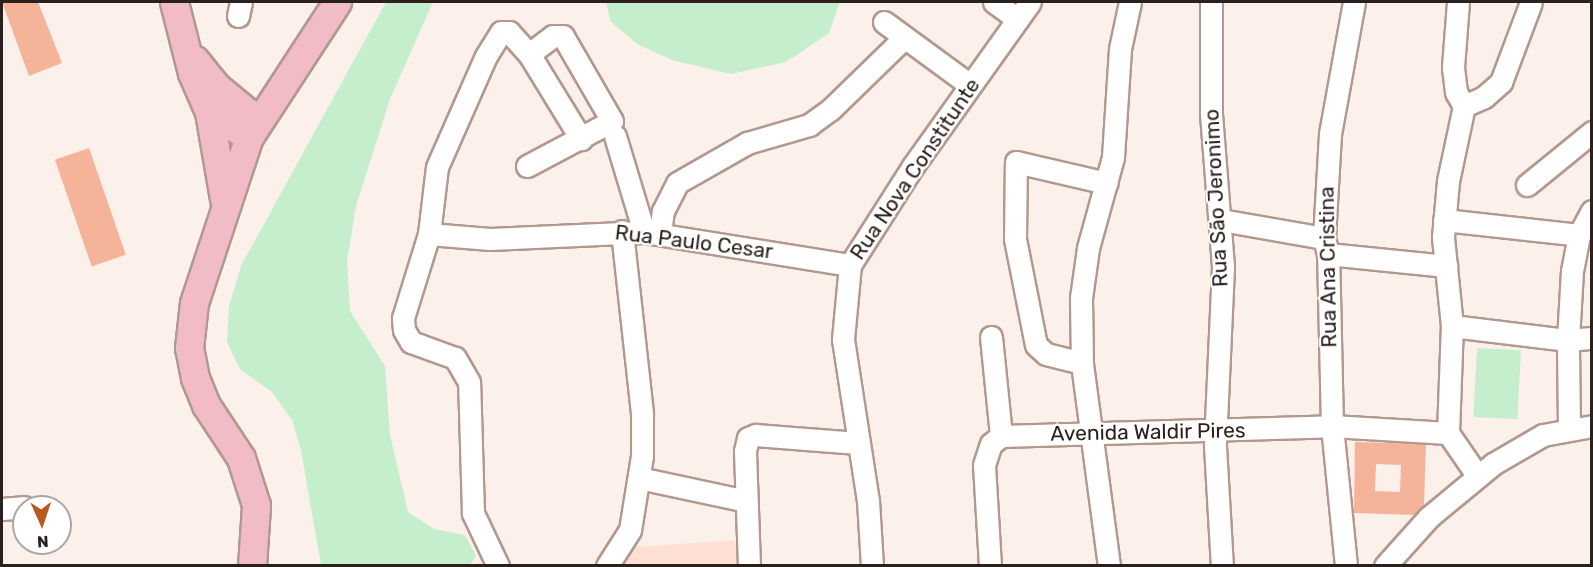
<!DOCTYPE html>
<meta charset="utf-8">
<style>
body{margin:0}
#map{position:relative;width:1593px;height:567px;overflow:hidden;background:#fcf0eb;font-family:Rubik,sans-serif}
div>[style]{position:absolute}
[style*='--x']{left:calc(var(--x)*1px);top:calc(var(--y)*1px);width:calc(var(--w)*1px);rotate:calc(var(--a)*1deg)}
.built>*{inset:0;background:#fddfd4}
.green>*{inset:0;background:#c5eecd;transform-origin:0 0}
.building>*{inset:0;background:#f5b39a;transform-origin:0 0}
.roads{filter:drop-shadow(2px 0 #b3988e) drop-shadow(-2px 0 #b3988e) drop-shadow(0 2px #b3988e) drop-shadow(0 -2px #b3988e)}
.minor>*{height:21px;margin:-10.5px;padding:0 10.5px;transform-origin:10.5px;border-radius:10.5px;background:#fff}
.major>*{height:27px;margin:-13.5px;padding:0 13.5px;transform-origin:13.5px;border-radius:13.5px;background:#f1bcc5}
span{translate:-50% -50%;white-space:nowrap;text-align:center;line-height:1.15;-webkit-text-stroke:4.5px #fff;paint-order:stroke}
.street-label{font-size:21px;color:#2a201c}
.frame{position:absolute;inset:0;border:3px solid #2a201c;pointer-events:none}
.north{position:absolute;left:12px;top:495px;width:60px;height:60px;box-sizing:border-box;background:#fff;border:2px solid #aaa6a4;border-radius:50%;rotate:177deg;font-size:16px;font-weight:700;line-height:24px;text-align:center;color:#2a201c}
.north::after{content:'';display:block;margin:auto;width:21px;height:27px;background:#bb5721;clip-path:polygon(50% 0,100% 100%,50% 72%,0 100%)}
</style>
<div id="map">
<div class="built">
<div style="clip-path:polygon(735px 540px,739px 565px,621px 566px,635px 547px)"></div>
</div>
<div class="green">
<div style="clip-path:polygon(386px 2px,433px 2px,390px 99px,356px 206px,347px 261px,350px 311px,385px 366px,390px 435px,408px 512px,434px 529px,465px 535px,476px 556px,470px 565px,321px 565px,301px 450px,292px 420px,272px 392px,240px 369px,227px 342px,229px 306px,241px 266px)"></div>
<div style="clip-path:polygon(606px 2px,840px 2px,829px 33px,786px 62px,731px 74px,672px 60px,637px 44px,611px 22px)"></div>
<div style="left:1477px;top:348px;width:44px;height:69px;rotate:3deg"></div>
</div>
<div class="building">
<div style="clip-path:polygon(2px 2px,38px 2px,62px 63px,29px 76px)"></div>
<div style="left:89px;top:148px;width:113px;height:36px;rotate:71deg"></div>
<div style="clip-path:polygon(evenodd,1355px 442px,1426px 444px,1424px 505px,1414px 515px,1354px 513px,1355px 442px,1376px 464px,1401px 465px,1400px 492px,1375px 491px,1376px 464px)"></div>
</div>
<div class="roads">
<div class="minor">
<div style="--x:994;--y:2;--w:29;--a:36"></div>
<div style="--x:1211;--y:2;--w:112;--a:90"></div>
<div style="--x:1211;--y:114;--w:153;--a:85.5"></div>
<div style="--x:1223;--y:267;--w:179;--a:92.6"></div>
<div style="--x:1215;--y:446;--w:120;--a:86.7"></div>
<div style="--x:238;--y:16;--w:14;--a:-78"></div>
<div style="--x:884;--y:22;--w:107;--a:36.2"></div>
<div style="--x:1464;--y:106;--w:22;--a:-24"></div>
<div style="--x:1484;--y:97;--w:23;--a:-41"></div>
<div style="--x:1501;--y:82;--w:85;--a:-69.4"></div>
<div style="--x:615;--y:136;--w:100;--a:73.2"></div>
<div style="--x:527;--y:166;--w:96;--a:-27.9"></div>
<div style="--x:612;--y:121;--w:98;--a:-120"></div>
<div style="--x:563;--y:36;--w:10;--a:180"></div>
<div style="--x:553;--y:36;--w:30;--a:143"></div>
<div style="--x:1527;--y:185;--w:84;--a:-39.2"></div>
<div style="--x:1221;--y:220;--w:105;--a:9.9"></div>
<div style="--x:1444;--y:220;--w:136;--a:6.3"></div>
<div style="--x:429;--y:234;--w:61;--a:4.7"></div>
<div style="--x:490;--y:239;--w:154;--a:-2.6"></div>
<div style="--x:644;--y:232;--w:209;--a:9.1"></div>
<div style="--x:660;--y:234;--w:23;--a:-83"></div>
<div style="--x:663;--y:211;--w:31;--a:-63"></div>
<div style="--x:677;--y:183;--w:81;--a:-29.7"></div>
<div style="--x:747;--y:143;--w:65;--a:-16.2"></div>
<div style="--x:809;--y:125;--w:27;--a:-36"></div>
<div style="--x:831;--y:109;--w:102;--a:-44.2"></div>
<div style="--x:1328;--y:254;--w:119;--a:5.8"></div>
<div style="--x:1452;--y:326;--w:117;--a:6.9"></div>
<div style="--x:1568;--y:340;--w:24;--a:-5"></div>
<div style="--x:991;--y:337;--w:100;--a:84.2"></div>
<div style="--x:1082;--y:363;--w:37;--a:-166"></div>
<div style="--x:1046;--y:354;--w:13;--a:-138"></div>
<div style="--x:1036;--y:345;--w:108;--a:-101.2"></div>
<div style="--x:1015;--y:239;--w:77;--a:-89.3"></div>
<div style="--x:1016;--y:162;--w:93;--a:13"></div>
<div style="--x:1569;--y:428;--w:88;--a:-90.7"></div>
<div style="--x:1568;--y:340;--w:69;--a:-86.7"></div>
<div style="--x:1572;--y:271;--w:37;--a:-79"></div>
<div style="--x:1579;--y:235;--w:27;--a:-62"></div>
<div style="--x:1448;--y:433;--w:107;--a:-87.9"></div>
<div style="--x:1452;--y:326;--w:89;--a:-95.8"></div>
<div style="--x:1443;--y:237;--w:56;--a:-84.9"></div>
<div style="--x:1448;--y:181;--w:77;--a:-78"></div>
<div style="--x:1464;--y:106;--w:16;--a:-120"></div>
<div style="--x:1456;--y:92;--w:25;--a:-97"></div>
<div style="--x:1453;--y:67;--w:65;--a:-85.6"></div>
<div style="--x:1448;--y:433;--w:51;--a:55.4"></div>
<div style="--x:639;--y:478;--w:109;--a:12.1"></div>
<div style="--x:2;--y:509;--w:22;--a:-5"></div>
<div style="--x:498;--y:566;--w:59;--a:-115.3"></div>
<div style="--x:473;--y:513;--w:131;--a:-91.7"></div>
<div style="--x:469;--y:382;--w:28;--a:-120"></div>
<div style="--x:455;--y:358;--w:47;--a:-160"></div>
<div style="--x:411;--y:342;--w:14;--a:-120"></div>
<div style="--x:404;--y:330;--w:12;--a:-95"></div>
<div style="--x:403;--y:318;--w:88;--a:-72.8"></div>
<div style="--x:429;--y:234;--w:67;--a:-83.2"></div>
<div style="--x:437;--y:167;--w:121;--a:-66.2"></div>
<div style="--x:486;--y:56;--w:28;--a:-58"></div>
<div style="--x:501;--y:32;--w:8;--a:0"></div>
<div style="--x:509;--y:32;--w:30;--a:48"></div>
<div style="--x:529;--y:54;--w:100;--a:58.5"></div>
<div style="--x:607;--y:566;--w:43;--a:-57.4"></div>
<div style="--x:630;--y:530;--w:75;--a:-80.8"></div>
<div style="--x:642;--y:456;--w:43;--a:-90"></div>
<div style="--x:642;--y:413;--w:183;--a:-96.3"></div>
<div style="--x:749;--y:566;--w:115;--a:-92"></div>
<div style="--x:745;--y:451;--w:13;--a:-77"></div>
<div style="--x:748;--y:438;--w:9;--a:-21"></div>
<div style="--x:756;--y:435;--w:101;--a:4.5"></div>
<div style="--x:872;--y:566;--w:65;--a:-93.5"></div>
<div style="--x:868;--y:501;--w:164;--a:-98.8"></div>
<div style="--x:843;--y:339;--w:74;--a:-84.6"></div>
<div style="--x:850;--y:265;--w:117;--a:-57.5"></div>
<div style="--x:913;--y:166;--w:201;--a:-54.5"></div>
<div style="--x:990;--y:566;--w:101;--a:-93.4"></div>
<div style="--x:984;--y:465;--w:22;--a:-72"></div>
<div style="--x:991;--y:444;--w:13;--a:-39"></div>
<div style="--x:1001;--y:436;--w:331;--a:-1.7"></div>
<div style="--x:1332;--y:426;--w:116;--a:3.5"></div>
<div style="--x:1109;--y:566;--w:205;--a:-97.6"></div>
<div style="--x:1082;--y:363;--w:65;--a:-90.9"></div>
<div style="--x:1081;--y:298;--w:50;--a:-82"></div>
<div style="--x:1088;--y:248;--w:94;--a:-74.6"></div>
<div style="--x:1113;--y:157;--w:108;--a:-86.3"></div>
<div style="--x:1120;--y:49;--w:48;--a:-78"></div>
<div style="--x:1346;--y:566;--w:141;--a:-95.7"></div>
<div style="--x:1332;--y:426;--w:172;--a:-91.3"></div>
<div style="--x:1328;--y:254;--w:16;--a:-104"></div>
<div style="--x:1324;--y:238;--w:104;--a:-86.7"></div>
<div style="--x:1330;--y:134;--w:134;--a:-79.7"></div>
<div style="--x:1385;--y:566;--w:66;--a:-48.1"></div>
<div style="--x:1429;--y:517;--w:83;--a:-39.6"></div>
<div style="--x:1493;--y:464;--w:58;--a:-30.1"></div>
<div style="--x:1543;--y:435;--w:50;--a:-10.4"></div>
</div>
<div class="major">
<div style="--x:174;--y:2;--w:73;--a:75.8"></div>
<div style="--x:192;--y:73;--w:43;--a:66.4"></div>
<div style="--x:209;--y:112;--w:47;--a:32"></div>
<div style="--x:195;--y:60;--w:33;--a:51"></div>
<div style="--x:216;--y:86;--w:55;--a:39.8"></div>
<div style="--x:209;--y:112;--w:88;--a:80.2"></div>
<div style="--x:252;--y:566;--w:61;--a:-86.2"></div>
<div style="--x:256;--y:505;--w:49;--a:-107.7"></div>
<div style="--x:241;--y:458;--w:64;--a:-123.4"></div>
<div style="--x:206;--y:405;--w:29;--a:-112"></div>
<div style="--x:195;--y:378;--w:31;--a:-101"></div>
<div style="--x:189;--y:348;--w:45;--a:-83.7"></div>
<div style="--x:194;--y:303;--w:175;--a:-71.7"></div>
<div style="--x:249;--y:137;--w:161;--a:-56.9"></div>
</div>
</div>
<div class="street-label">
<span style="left:915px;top:169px;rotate:-56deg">Rua Nova Constitunte</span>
<span style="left:1216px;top:198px;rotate:-93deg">Rua São Jeronimo</span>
<span style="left:694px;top:242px;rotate:7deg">Rua Paulo Cesar</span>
<span style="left:1328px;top:267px;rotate:-91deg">Rua Ana Cristina</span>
<span style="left:1148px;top:432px;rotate:-1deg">Avenida Waldir Pires</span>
</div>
<div class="frame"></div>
<div class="north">N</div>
</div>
